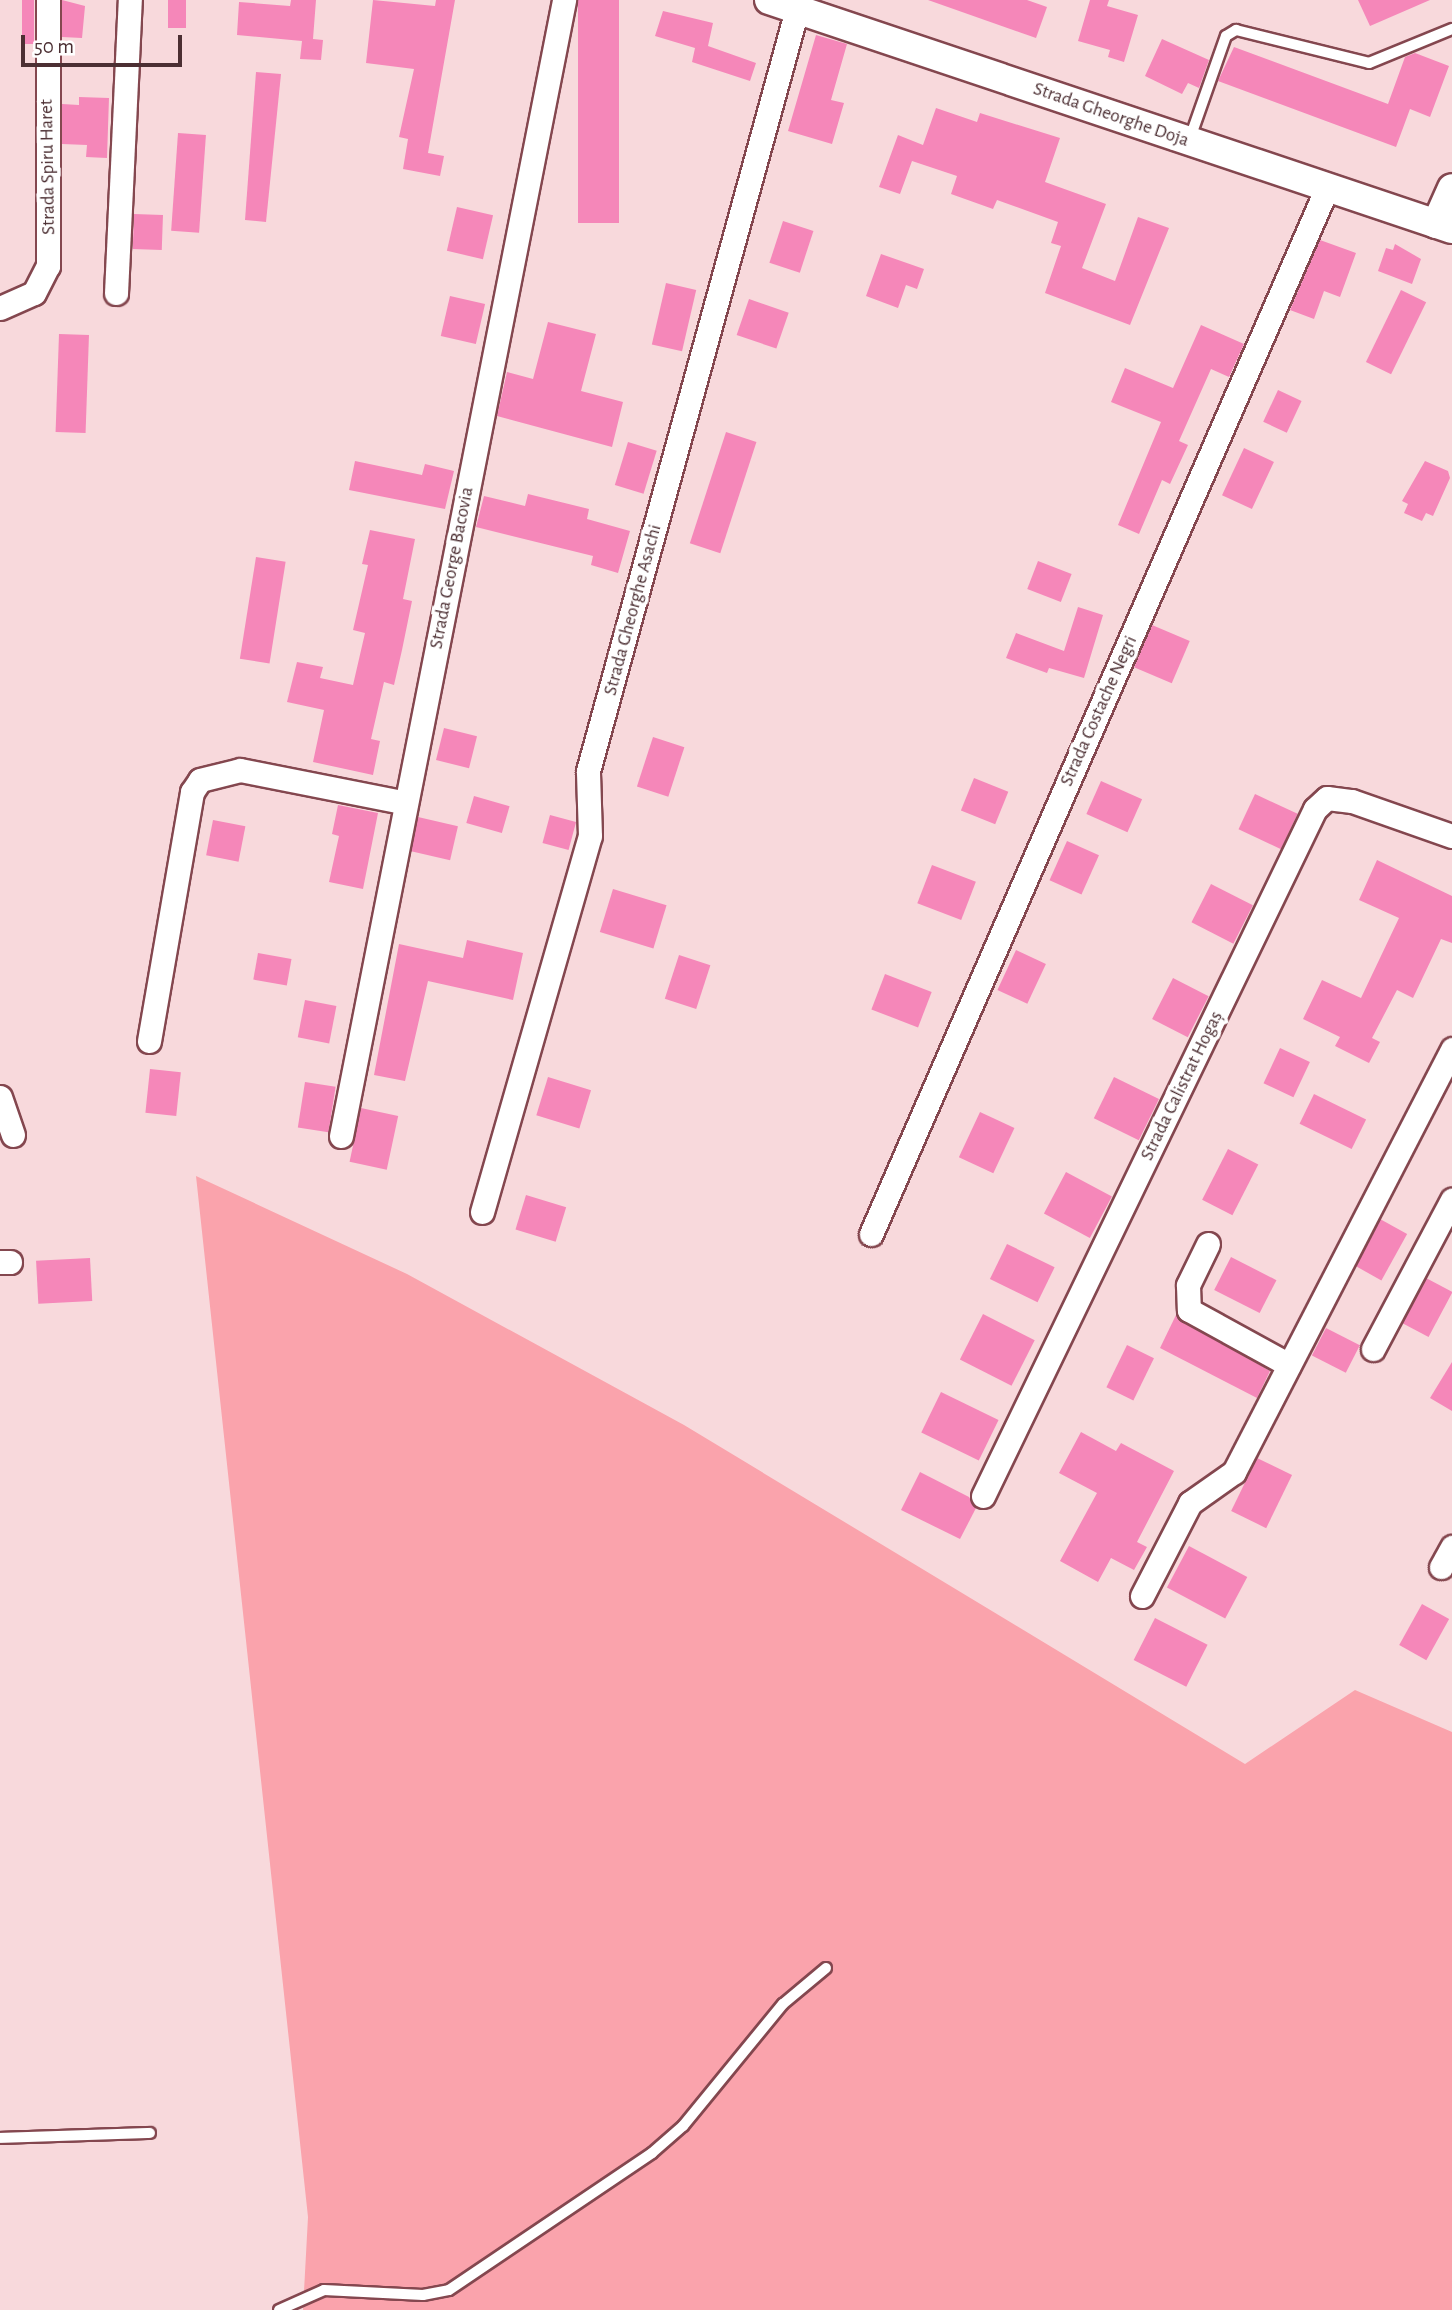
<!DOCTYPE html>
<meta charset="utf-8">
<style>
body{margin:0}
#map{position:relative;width:1452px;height:2310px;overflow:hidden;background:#f8d9dc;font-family:"Alegreya Sans",sans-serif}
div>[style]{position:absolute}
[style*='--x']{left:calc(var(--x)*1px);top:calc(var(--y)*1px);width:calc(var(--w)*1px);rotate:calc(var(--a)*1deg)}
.green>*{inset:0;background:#faa3ac}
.building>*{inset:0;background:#f587b9;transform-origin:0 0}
.roads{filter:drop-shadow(2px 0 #84474f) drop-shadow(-2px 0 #84474f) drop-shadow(0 2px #84474f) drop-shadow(0 -2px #84474f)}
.service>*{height:10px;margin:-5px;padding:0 5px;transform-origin:5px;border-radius:5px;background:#fff}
.minor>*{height:23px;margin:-11.5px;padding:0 11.5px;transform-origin:11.5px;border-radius:11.5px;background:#fff}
.tertiary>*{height:28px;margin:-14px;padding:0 14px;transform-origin:14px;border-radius:14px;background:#fff}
span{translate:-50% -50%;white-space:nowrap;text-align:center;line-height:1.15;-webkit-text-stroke:7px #fff;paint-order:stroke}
.street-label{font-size:19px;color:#4c2f33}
.scale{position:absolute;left:21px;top:35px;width:161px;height:32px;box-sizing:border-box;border:4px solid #4c2f33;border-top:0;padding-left:9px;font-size:21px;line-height:24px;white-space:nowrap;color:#4c2f33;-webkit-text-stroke:5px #fff;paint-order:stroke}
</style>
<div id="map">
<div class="green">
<div style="clip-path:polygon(196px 1176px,407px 1274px,684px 1425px,1245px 1764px,1355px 1690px,1452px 1732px,1452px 2310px,303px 2310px,308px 2217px)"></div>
</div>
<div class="building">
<div style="left:22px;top:0;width:12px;height:44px"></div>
<div style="clip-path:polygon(62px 0,85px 6px,82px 38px,62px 37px)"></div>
<div style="left:168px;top:0;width:18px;height:28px"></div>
<div style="clip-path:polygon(291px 0,316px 0,313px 39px,323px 40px,321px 60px,300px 59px,302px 41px,237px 35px,239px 2px,290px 6px)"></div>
<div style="clip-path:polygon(373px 0,435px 6px,436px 0,455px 0,428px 153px,444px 156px,440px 176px,403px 169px,408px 139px,399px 137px,414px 69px,366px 63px)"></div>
<div style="left:578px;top:0;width:41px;height:223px"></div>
<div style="clip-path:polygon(928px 0,1027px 0,1047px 7px,1036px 38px)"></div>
<div style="clip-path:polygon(1090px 0,1109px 0,1107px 6px,1138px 15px,1124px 62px,1108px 57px,1110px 50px,1078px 41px)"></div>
<div style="clip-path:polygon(1358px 0,1430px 0,1370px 26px)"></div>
<div style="clip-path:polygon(663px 11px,713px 23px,708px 46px,756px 63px,750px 81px,692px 62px,695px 48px,655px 36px)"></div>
<div style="clip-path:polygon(816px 35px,847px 44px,831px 100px,844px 103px,832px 144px,788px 131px)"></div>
<div style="clip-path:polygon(1162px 39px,1209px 60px,1199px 88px,1188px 83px,1182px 94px,1145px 76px)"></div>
<div style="clip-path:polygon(1234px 47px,1388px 104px,1405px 57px,1415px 53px,1449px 66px,1430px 117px,1410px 109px,1396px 147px,1218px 81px)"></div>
<div style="clip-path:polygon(256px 72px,281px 74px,266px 222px,245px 220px)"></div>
<div style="clip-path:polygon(79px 97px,109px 98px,107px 158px,86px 157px,87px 145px,62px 144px,62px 104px,79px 105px)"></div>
<div style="clip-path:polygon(936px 108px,977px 122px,980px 113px,1060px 138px,1045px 182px,1106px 204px,1082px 268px,1115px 281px,1138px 217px,1169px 228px,1130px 325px,1045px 293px,1061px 246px,1051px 243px,1058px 222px,997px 200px,993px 209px,951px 194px,957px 176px,912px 161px,900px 194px,879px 187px,898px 135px,923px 145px)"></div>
<div style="left:178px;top:133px;width:28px;height:98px;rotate:4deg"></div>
<div style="left:457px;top:207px;width:37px;height:45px;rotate:13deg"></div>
<div style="left:134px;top:214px;width:29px;height:35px;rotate:2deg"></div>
<div style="left:783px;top:221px;width:32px;height:44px;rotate:18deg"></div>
<div style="clip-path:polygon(1320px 240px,1356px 253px,1340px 297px,1324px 291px,1314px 319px,1290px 310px)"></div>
<div style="clip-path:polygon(1395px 244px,1421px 259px,1412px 284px,1378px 271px,1386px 248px,1393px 250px)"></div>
<div style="clip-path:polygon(881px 254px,924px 269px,917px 289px,906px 285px,898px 308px,866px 296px)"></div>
<div style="left:666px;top:283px;width:31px;height:63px;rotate:13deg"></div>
<div style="left:1401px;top:290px;width:28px;height:80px;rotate:26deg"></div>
<div style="left:450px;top:296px;width:36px;height:41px;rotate:13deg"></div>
<div style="left:749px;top:299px;width:42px;height:38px;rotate:19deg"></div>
<div style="clip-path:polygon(548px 322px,596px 334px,581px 391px,623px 402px,612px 447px,497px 416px,507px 372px,533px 379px)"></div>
<div style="clip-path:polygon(1201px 325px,1244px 344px,1229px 377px,1211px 369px,1179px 441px,1188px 445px,1170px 484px,1162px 480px,1139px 534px,1118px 525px,1161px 422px,1111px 402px,1125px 368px,1173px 388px)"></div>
<div style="left:59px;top:334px;width:30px;height:98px;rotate:2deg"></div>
<div style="left:1278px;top:390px;width:26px;height:35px;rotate:25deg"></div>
<div style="left:726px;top:432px;width:32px;height:117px;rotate:18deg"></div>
<div style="left:628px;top:442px;width:30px;height:45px;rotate:17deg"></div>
<div style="left:1244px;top:448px;width:33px;height:52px;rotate:25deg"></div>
<div style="clip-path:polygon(355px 461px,422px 475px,425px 464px,454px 471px,445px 509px,349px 490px)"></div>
<div style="clip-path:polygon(1425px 461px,1448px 471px,1450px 478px,1433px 516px,1426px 513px,1422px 521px,1404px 513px,1408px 504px,1402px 501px)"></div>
<div style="clip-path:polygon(528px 494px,589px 509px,587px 519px,630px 531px,618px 573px,591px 565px,593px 556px,476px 527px,484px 496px,525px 506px)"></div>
<div style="clip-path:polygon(370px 530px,415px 539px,403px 599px,412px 601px,402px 650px,394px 685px,384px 682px,371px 739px,380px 741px,373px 775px,313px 762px,324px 710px,287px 702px,297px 662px,323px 667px,320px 678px,353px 685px,365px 633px,353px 630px,368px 565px,362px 564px)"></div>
<div style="left:256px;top:557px;width:30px;height:103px;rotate:9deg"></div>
<div style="left:1038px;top:561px;width:36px;height:30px;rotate:21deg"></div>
<div style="clip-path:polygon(1078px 607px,1103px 615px,1084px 678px,1049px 668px,1047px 673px,1006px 658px,1016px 633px,1064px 651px)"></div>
<div style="left:1152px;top:625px;width:41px;height:46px;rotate:23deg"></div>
<div style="left:444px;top:728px;width:34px;height:33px;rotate:14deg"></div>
<div style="left:653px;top:737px;width:33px;height:52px;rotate:18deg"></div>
<div style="left:974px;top:778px;width:37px;height:35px;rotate:22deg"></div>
<div style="left:1101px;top:781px;width:45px;height:36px;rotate:24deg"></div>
<div style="left:1255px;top:794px;width:47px;height:39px;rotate:25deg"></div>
<div style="left:474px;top:796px;width:37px;height:28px;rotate:16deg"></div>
<div style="clip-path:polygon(338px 805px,378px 813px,363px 889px,329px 882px,339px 836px,332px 834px)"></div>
<div style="left:550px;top:815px;width:27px;height:29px;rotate:15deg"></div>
<div style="left:418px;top:817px;width:41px;height:35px;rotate:13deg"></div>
<div style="left:213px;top:820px;width:33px;height:36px;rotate:11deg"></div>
<div style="left:1067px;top:841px;width:35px;height:43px;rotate:24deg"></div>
<div style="clip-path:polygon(1377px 860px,1452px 896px,1452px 943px,1441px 939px,1413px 998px,1397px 990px,1372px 1038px,1380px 1042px,1369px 1063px,1335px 1046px,1340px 1037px,1303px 1019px,1322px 980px,1361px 998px,1399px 918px,1359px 900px)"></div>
<div style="left:932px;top:865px;width:47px;height:41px;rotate:21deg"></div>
<div style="left:1211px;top:884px;width:47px;height:43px;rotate:27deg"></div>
<div style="left:613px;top:889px;width:56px;height:45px;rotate:17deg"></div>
<div style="clip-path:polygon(467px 940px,523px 953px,513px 1000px,428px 981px,405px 1081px,374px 1075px,399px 944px,463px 958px)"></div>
<div style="left:1016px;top:950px;width:33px;height:44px;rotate:25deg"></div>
<div style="left:258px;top:953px;width:34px;height:27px;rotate:10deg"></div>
<div style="left:679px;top:955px;width:33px;height:46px;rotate:18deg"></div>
<div style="left:885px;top:974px;width:50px;height:38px;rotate:21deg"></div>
<div style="left:1173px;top:978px;width:40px;height:46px;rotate:27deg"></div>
<div style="left:305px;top:1000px;width:32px;height:38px;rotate:11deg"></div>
<div style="left:1280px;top:1048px;width:33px;height:39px;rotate:25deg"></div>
<div style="left:150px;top:1069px;width:31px;height:44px;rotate:6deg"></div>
<div style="left:548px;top:1077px;width:45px;height:40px;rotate:17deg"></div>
<div style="left:1114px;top:1077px;width:50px;height:46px;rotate:26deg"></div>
<div style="left:305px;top:1082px;width:31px;height:46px;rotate:9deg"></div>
<div style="left:1314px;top:1094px;width:58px;height:33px;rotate:26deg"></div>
<div style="left:361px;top:1108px;width:38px;height:55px;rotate:12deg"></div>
<div style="left:980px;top:1112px;width:38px;height:50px;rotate:25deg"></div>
<div style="left:1228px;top:1149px;width:34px;height:57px;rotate:27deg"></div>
<div style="left:1066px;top:1172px;width:52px;height:47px;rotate:28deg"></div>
<div style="left:526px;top:1195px;width:42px;height:36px;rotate:17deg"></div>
<div style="left:1380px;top:1219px;width:31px;height:53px;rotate:29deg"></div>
<div style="left:1007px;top:1244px;width:53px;height:39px;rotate:26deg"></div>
<div style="left:1231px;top:1257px;width:51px;height:37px;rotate:27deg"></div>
<div style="left:90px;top:1258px;width:43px;height:54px;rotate:87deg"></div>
<div style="left:1426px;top:1278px;width:30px;height:51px;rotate:28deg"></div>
<div style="left:983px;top:1314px;width:58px;height:51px;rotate:27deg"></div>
<div style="clip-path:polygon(1176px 1315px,1270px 1371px,1257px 1398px,1160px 1348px)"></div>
<div style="left:1326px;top:1328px;width:38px;height:31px;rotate:27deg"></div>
<div style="left:1127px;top:1345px;width:30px;height:47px;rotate:26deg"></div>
<div style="clip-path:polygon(1452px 1362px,1452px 1411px,1430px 1398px)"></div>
<div style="left:941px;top:1392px;width:64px;height:45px;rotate:26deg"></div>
<div style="clip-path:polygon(1081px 1432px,1116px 1451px,1121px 1443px,1174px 1471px,1137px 1542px,1147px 1547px,1134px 1570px,1111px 1558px,1098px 1582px,1060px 1561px,1097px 1493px,1059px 1473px)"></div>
<div style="left:1257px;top:1458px;width:39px;height:59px;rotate:26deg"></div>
<div style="clip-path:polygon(920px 1472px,969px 1497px,976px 1508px,960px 1539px,901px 1510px)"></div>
<div style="left:1189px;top:1546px;width:66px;height:47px;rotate:28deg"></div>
<div style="left:1422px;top:1604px;width:31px;height:47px;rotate:29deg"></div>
<div style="left:1155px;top:1618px;width:59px;height:47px;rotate:27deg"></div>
</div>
<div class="roads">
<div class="service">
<div style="--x:1190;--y:138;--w:108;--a:-70.6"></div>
<div style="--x:1226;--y:36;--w:12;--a:-31"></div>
<div style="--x:1236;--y:30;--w:137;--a:13.9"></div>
<div style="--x:1369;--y:63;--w:90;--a:-22.3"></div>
<div style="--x:0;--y:2138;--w:150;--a:-1.9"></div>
<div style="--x:279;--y:2310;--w:49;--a:-24"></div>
<div style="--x:324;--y:2290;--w:99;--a:2.9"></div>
<div style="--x:423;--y:2295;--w:26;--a:-11"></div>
<div style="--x:449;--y:2290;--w:245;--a:-34"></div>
<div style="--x:652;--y:2153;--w:41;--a:-41.1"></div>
<div style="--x:683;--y:2126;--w:158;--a:-50.7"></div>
<div style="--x:783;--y:2004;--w:56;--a:-39.9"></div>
</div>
<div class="minor">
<div style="--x:116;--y:293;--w:293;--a:-87.3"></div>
<div style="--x:0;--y:308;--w:37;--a:-24"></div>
<div style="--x:34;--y:293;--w:30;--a:-63"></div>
<div style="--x:48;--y:266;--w:266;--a:-90"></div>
<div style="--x:149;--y:1041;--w:253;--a:-80.2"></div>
<div style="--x:192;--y:792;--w:14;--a:-56"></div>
<div style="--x:200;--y:780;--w:41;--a:-14"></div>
<div style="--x:240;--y:770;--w:169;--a:11.2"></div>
<div style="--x:0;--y:1097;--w:40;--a:71.1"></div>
<div style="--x:341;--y:1136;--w:1158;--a:-78.89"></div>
<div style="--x:482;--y:1212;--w:391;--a:-74"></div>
<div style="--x:590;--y:836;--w:65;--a:-91.8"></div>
<div style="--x:588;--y:771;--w:790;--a:-74.66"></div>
<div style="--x:871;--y:1234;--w:1141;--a:-66.45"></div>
<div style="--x:1208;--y:1244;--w:46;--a:116"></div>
<div style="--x:1188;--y:1285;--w:25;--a:88"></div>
<div style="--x:1189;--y:1310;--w:114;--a:28.8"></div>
<div style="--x:0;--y:1262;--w:10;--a:0"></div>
<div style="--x:1373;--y:1349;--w:169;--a:-62.1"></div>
<div style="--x:983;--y:1496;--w:763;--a:-64.21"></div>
<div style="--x:1315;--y:809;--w:16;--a:-43"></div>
<div style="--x:1327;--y:798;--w:25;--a:7"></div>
<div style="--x:1352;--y:801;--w:106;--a:19.3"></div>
<div style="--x:1441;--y:1567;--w:23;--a:-61"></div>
<div style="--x:1142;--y:1596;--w:105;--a:-62.7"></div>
<div style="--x:1190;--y:1503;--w:54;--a:-35.2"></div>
<div style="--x:1234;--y:1472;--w:476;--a:-62.7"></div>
</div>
<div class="tertiary">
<div style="--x:769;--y:0;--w:720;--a:18.54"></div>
<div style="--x:1436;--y:224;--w:39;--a:-66"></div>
</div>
</div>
<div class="street-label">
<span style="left:1111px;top:115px;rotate:19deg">Strada Gheorghe Doja</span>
<span style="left:48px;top:167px;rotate:-91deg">Strada Spiru Haret</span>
<span style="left:452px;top:568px;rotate:-79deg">Strada George Bacovia</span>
<span style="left:633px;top:610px;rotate:-75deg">Strada Gheorghe Asachi</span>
<span style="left:1099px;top:711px;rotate:-66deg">Strada Costache Negri</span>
<span style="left:1182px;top:1086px;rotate:-64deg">Strada Calistrat Hogaș</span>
</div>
<div class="scale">50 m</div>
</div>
